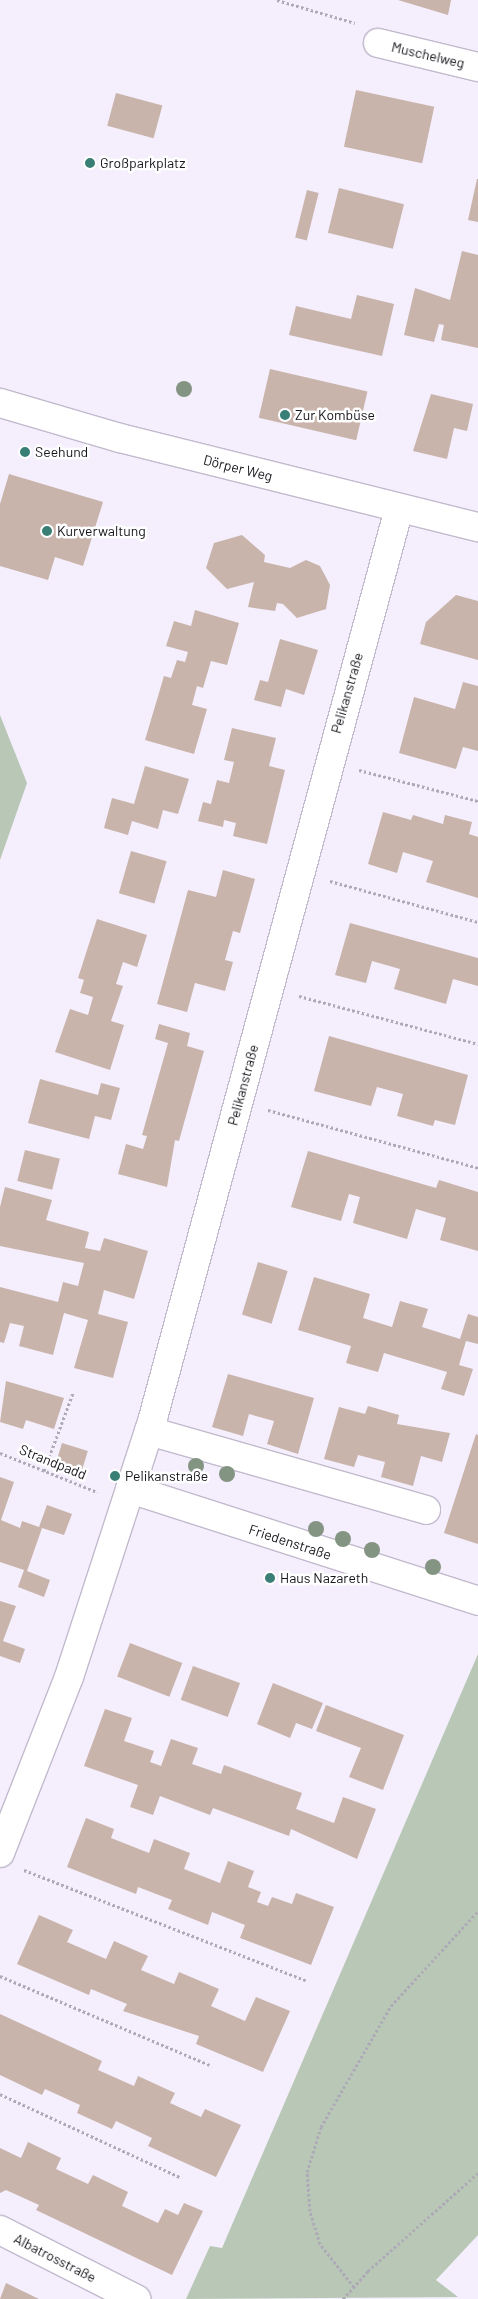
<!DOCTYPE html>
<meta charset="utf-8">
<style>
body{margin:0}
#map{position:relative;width:478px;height:2299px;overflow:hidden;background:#f4eefd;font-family:Barlow,sans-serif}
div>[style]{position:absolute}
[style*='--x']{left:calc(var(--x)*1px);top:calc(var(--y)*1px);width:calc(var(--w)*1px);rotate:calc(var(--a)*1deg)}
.green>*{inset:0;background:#b9c8b6}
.building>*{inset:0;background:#c9b4ab;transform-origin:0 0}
.path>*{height:3px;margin-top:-1.5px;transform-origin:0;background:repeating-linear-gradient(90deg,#aea9b6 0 2.5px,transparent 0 5px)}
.roads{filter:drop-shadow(1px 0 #c2bacd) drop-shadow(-1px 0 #c2bacd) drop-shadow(0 1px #c2bacd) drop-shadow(0 -1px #c2bacd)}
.minor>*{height:28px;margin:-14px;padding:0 14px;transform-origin:14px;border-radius:14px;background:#fff}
.trees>*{width:16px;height:16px;margin:-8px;border-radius:50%;background:#849483}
.dots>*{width:14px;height:14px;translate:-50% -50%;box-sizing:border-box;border:2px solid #fff;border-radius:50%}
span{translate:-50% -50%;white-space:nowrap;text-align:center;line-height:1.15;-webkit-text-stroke:5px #fff;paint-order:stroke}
.street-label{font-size:14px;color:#17141b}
.poi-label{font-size:14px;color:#17141b}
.left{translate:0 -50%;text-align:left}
</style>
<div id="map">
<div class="green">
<div style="clip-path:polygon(0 715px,27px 783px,0 860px)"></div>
<div style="clip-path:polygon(478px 1654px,478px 2235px,436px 2280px,458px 2297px,186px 2299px,210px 2246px,222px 2248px)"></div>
</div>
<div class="building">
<div style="clip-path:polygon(398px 0,451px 0,448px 15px)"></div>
<div style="left:356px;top:90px;width:80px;height:58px;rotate:12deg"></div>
<div style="left:116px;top:93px;width:48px;height:34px;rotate:15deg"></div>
<div style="clip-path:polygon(477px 179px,478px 179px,478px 222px,468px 220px)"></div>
<div style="left:339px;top:188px;width:67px;height:46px;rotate:14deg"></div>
<div style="left:307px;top:190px;width:12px;height:49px;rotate:14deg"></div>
<div style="clip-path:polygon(462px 251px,478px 255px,478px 348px,441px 340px,444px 325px,439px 324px,434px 342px,404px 335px,415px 288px,450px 300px)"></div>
<div style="clip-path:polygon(357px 295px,394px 304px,382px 356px,289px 335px,296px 306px,351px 319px)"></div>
<div style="left:270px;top:369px;width:100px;height:50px;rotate:13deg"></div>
<div style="clip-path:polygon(431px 394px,473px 404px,467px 431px,454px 428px,447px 459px,413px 451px)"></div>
<div style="clip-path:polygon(9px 474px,103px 502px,83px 566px,55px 557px,48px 580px,0 566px,0 504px)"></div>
<div style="clip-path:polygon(242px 535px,265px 555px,264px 562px,290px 568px,306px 560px,320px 566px,330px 585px,326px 609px,297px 618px,283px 604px,277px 603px,275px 611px,248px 607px,254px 582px,227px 589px,206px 568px,214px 543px)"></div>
<div style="clip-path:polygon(456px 595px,478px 601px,478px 660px,420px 644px,426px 622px)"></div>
<div style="clip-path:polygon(195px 610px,239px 623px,227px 665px,211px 661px,203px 688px,197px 686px,192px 705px,207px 709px,194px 754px,145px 740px,164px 676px,171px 678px,177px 660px,185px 662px,188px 652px,166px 646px,174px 621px,191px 626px)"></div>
<div style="clip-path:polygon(280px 639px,318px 650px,304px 695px,286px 689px,281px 707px,254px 700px,260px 680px,268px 682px)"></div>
<div style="clip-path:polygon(463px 682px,478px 686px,478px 751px,463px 747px,456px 769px,399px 753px,414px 697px,455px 709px)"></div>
<div style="clip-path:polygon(232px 728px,276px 738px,269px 766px,285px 770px,267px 844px,233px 836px,236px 823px,224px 820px,223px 827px,198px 821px,203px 802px,211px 804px,217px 780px,229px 783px,234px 762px,224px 760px)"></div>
<div style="clip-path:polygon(145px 766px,189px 779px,178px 814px,163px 810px,158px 829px,132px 821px,128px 835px,104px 828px,112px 798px,134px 804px)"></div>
<div style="clip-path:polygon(383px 812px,411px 820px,413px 815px,443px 824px,445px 815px,472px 822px,469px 834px,478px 837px,478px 898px,426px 882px,433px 861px,403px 852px,397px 873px,368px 864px)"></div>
<div style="left:131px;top:851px;width:37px;height:44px;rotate:16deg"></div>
<div style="clip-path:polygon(223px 870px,255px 879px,240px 933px,233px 931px,225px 960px,233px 962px,225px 991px,195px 983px,187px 1012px,157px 1004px,188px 890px,216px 897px)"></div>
<div style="clip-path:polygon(97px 919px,147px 935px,137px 967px,123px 962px,116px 984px,123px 986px,111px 1021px,124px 1025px,110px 1070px,55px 1052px,70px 1009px,88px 1015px,93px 997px,80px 993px,84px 980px,78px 978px)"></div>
<div style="clip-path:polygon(350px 923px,478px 958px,478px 986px,453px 979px,446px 1004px,394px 989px,400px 969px,372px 961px,366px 983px,335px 975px)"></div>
<div style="clip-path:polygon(159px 1024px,190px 1033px,187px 1046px,204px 1051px,179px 1141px,175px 1140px,167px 1187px,118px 1174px,126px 1144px,143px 1149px,147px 1136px,142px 1135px,168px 1043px,155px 1039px)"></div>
<div style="clip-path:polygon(329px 1036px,468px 1075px,455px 1125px,435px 1120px,433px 1126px,397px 1116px,403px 1094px,377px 1087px,371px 1106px,314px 1091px)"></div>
<div style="clip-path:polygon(40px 1079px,98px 1095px,101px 1083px,120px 1088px,111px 1120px,95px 1116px,89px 1139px,28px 1123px)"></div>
<div style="left:25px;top:1150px;width:36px;height:32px;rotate:14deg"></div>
<div style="clip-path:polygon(308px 1151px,436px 1188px,439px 1180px,478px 1192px,478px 1251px,440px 1240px,446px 1218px,416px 1209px,407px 1239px,353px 1223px,360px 1197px,349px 1194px,341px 1221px,291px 1207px)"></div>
<div style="clip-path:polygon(5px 1187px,52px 1200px,46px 1220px,89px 1232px,85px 1248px,100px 1251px,104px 1238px,148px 1251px,134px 1299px,104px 1290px,98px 1314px,128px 1322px,113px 1378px,74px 1368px,88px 1320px,64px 1313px,53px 1355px,19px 1346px,24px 1326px,10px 1323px,4px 1343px,0 1342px,0 1287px,58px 1302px,63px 1282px,78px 1286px,84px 1263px,0 1246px,0 1207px)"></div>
<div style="left:258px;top:1262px;width:31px;height:55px;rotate:17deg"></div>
<div style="clip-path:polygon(314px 1277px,370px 1294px,363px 1318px,392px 1327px,400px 1301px,428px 1309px,422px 1327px,460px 1339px,468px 1314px,478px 1317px,478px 1344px,466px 1341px,459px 1365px,473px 1369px,464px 1396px,441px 1389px,447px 1372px,384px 1353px,378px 1372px,346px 1363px,351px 1346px,298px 1330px)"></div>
<div style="clip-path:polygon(228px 1374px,314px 1398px,298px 1454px,267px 1444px,274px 1421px,249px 1414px,243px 1436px,212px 1427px)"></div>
<div style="clip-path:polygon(6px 1381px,64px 1398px,54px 1429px,26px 1420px,23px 1429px,0 1422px)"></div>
<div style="clip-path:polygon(368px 1406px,399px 1415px,397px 1424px,450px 1433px,442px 1462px,421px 1456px,413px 1486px,381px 1477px,385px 1462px,358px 1455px,354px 1467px,324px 1459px,339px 1407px,365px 1414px)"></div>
<div style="clip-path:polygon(476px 1434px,478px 1435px,478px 1544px,444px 1533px)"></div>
<div style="left:62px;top:1443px;width:27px;height:25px;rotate:17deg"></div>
<div style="clip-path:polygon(0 1477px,14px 1482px,1px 1520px,20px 1528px,22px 1521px,39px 1527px,47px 1505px,72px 1514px,64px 1535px,42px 1528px,27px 1571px,50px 1580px,44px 1597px,18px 1587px,24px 1570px,0 1562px)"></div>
<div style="clip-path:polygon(0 1601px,16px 1606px,3px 1641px,25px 1649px,20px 1663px,0 1656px)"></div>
<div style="left:130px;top:1643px;width:56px;height:36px;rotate:21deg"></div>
<div style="left:193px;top:1666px;width:50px;height:36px;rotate:20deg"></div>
<div style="clip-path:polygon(273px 1683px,323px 1703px,312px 1729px,296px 1723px,290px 1738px,257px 1724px)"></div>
<div style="clip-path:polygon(326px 1705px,404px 1735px,383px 1790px,349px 1777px,361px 1748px,316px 1731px)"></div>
<div style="clip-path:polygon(105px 1709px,132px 1718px,124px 1741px,154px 1751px,150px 1762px,161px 1766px,171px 1739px,198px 1748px,192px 1764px,221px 1774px,224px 1765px,302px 1793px,296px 1809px,334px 1823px,343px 1797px,376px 1809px,357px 1859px,291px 1829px,289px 1836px,213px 1808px,210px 1815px,160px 1796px,153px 1815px,130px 1807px,138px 1785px,84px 1766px)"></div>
<div style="clip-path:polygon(86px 1818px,114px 1829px,111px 1838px,149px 1853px,154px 1839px,190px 1853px,184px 1869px,220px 1883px,228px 1861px,254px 1871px,248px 1887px,261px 1892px,257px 1902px,268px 1906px,272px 1897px,292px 1904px,296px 1893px,334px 1907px,311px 1965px,240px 1938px,245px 1925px,212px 1912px,208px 1925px,168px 1909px,172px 1900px,138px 1887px,136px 1894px,67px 1867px)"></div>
<div style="clip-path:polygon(39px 1915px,73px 1930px,67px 1942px,106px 1959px,114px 1941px,148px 1956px,141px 1970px,174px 1984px,179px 1972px,219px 1989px,211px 2006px,245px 2021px,256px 1997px,290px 2011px,263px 2072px,196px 2044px,199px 2036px,123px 2011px,127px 2004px,91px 1989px,89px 1995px,17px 1964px)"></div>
<div style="clip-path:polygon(0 2014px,102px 2061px,98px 2070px,134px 2086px,138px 2076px,175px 2093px,170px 2103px,201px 2117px,205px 2109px,241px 2125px,216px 2177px,148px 2146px,152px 2138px,116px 2121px,112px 2129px,77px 2113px,80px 2105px,45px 2089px,42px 2095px,0 2075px)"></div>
<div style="clip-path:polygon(28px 2142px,61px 2158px,56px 2169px,88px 2184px,93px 2175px,128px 2192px,122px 2206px,158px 2223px,165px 2209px,178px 2215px,184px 2203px,203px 2211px,172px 2275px,36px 2210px,39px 2205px,6px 2190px,0 2193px,0 2148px,21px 2158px)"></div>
<div style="clip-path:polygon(6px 2283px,39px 2299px,0 2299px)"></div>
</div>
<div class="path">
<div style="--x:277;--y:0;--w:81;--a:16.4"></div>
<div style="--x:359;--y:770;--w:123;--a:14.6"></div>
<div style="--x:330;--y:881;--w:154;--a:15.5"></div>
<div style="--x:299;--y:996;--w:185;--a:15"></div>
<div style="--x:268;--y:1110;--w:218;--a:15.4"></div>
<div style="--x:0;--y:1453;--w:105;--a:21.9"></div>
<div style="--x:44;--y:1471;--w:83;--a:-69.6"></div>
<div style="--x:24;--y:1870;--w:304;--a:21.4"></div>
<div style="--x:0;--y:1976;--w:230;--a:23"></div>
<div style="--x:0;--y:2094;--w:200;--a:24.8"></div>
<div style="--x:354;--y:2287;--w:55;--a:-128.3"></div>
<div style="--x:320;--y:2244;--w:34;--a:-107"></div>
<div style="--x:310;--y:2211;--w:39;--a:-94"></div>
<div style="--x:307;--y:2172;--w:47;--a:-72.7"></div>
<div style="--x:321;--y:2127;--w:140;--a:-60"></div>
<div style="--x:391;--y:2006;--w:129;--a:-47.5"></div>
<div style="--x:343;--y:2299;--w:38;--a:-48"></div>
<div style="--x:368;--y:2271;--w:147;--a:-41.7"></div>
</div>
<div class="roads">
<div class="minor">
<div style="--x:378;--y:43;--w:103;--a:13.5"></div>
<div style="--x:0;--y:403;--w:125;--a:16.3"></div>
<div style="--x:120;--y:438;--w:369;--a:14"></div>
<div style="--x:149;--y:1431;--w:288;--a:15.9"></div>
<div style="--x:130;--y:1489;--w:366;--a:17.8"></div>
<div style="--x:0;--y:1853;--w:189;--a:-68.6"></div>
<div style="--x:69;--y:1677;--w:272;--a:-72"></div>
<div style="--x:153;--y:1418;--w:942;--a:-74.86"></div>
<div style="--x:0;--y:2230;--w:153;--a:26.9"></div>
</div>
</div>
<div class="trees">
<div style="left:184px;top:389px"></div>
<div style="left:196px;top:1466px"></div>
<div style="left:227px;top:1474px"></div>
<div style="left:316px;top:1529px"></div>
<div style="left:343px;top:1539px"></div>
<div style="left:372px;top:1550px"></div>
<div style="left:433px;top:1567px"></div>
</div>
<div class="dots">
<div style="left:90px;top:163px;background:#3a7f76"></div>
<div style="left:285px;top:415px;background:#3a7f76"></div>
<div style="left:25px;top:452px;background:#3a7f76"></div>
<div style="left:47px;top:531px;background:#3a7f76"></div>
<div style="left:115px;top:1476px;background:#3a7f76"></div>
<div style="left:270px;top:1578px;background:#3a7f76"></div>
</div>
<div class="street-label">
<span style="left:428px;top:55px;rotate:13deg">Muschelweg</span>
<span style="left:238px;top:468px;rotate:14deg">Dörper Weg</span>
<span style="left:347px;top:693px;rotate:-74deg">Pelikanstraße</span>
<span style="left:243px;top:1085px;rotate:-75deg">Pelikanstraße</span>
<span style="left:53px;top:1462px;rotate:22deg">Strandpadd</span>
<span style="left:290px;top:1542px;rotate:18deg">Friedenstraße</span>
<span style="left:55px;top:2258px;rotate:27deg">Albatrosstraße</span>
</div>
<div class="poi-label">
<span class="left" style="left:100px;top:163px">Großparkplatz</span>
<span class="left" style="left:295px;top:415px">Zur Kombüse</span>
<span class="left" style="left:35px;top:452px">Seehund</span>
<span class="left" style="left:57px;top:531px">Kurverwaltung</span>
<span class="left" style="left:125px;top:1476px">Pelikanstraße</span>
<span class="left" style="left:280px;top:1578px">Haus Nazareth</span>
</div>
</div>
